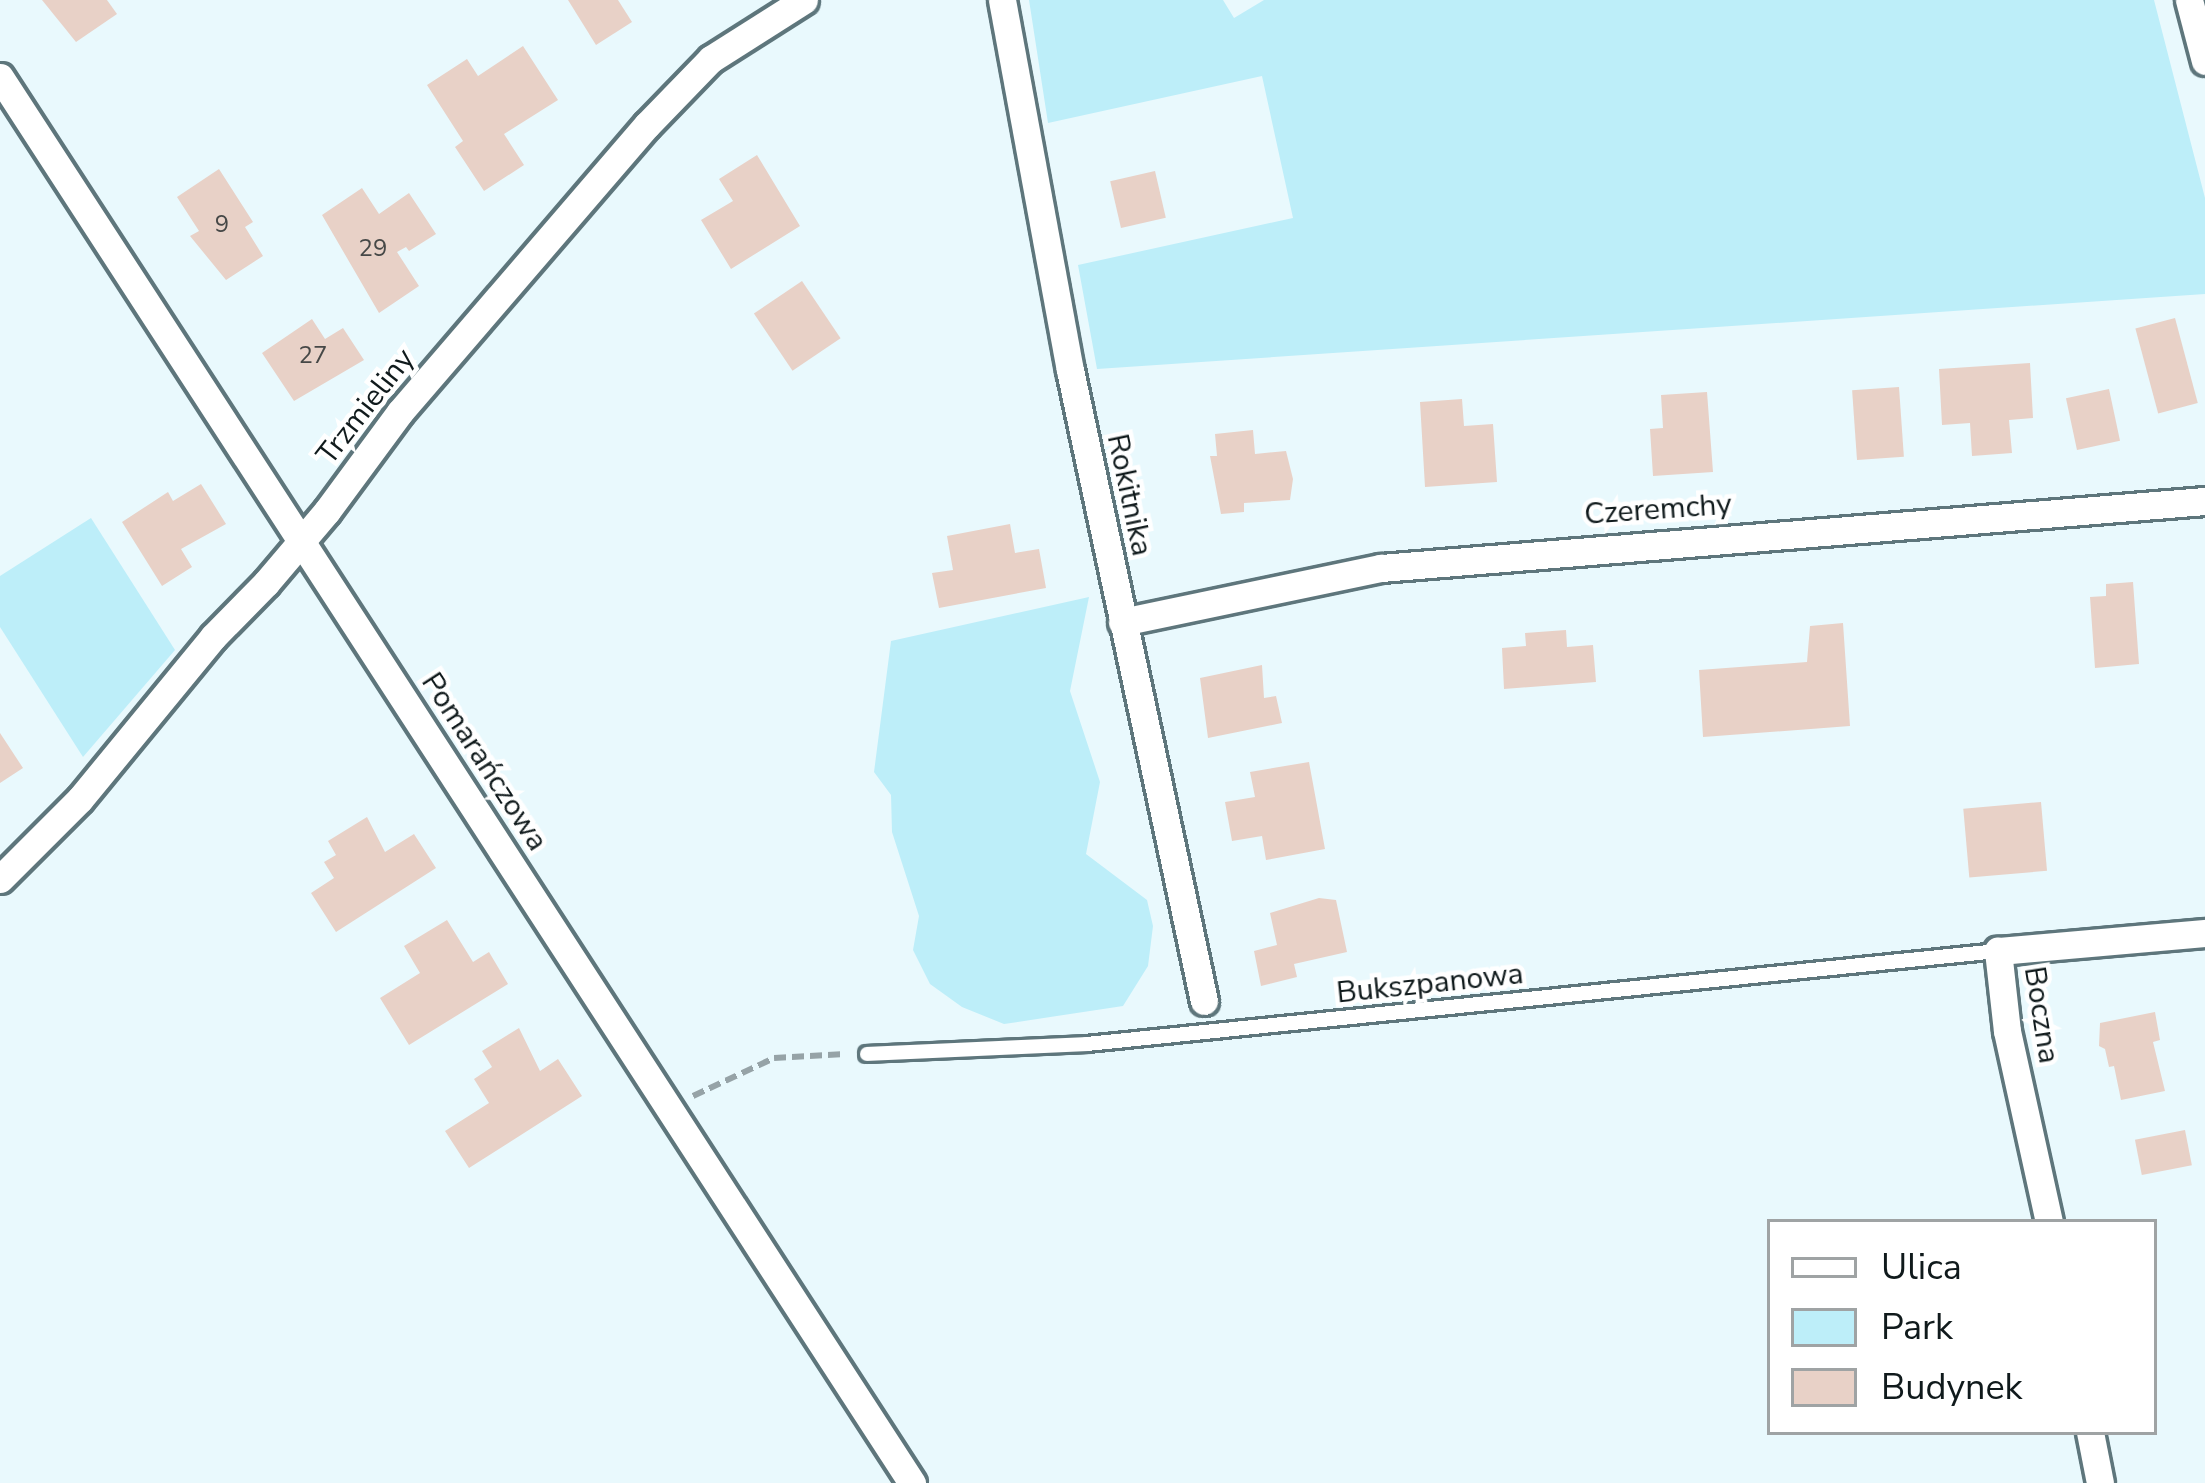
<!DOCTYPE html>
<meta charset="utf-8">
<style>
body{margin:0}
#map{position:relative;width:2205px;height:1483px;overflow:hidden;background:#e9f9fd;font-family:"Nunito Sans",sans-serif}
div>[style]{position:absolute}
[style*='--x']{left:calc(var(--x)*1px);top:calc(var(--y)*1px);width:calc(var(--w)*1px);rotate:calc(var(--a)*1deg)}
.green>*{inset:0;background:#bdeef9}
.building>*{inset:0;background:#e8d1c7;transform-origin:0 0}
.path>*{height:6px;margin-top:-3px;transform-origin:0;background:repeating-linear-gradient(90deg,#96a3a7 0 12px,transparent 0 18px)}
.roads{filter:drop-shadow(3px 0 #5e767c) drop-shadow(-3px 0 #5e767c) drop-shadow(0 3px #5e767c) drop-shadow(0 -3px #5e767c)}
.lane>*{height:14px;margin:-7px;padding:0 7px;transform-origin:7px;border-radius:7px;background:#fff}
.street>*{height:27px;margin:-13.5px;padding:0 13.5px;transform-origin:13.5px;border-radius:13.5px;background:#fff}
span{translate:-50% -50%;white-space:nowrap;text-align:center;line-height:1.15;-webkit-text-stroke:9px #fff;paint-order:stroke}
.number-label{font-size:24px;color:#464847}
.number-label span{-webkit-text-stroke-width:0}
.street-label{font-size:30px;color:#101a1c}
.legend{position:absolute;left:1767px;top:1219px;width:390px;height:216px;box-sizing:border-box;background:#fff;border:3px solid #9fa3a4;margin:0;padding:15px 21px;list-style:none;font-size:36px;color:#101a1c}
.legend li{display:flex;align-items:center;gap:24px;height:60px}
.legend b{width:60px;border:3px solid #9fa3a4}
</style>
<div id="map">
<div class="green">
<div style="clip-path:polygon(1029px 0,1223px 0,1234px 18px,1264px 0,2154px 0,2205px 198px,2205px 294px,1097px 369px,1078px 265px,1293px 218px,1262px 76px,1048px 123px)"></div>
<div style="clip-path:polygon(91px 518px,175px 650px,83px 757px,0 627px,0 576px)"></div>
<div style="clip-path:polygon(1089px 597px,1070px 691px,1100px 782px,1086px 854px,1147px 900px,1153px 926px,1148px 966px,1123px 1006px,1004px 1024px,962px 1007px,930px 984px,913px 950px,919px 916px,892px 832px,891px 795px,874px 772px,891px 641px)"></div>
</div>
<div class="building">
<div style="clip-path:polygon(42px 0,107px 0,117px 14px,76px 42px)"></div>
<div style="clip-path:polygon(568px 0,618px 0,632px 22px,596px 45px)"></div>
<div style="clip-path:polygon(523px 46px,558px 100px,504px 134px,524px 165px,484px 191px,455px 147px,463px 141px,427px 85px,467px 59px,478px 76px)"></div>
<div style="clip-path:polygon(757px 155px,800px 226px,731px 269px,701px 220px,733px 201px,719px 179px)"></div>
<div style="clip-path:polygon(219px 169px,253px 222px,245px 227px,263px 256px,226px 280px,190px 236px,199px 231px,177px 197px)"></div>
<div style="left:1155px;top:171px;width:48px;height:46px;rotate:77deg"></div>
<div style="clip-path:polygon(362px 188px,379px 214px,409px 193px,436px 234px,409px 251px,406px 247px,397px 252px,419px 286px,379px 313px,322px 215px)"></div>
<div style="left:802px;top:281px;width:69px;height:58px;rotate:56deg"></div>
<div style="left:2175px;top:318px;width:88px;height:41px;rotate:75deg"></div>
<div style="clip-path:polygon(312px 319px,325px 339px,343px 328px,364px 360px,294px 401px,262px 353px)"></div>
<div style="clip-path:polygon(2030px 363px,2033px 418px,2009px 420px,2012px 453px,1972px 456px,1970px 423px,1942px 425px,1939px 369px)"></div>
<div style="left:1899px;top:387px;width:70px;height:47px;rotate:86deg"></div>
<div style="left:2109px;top:389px;width:53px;height:44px;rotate:78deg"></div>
<div style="clip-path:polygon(1707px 392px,1713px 472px,1653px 476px,1650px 429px,1663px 428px,1661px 395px)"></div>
<div style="clip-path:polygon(1462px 399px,1464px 426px,1493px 424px,1497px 482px,1425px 487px,1420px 402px)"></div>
<div style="clip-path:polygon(1253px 430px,1255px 454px,1286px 451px,1293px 479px,1290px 500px,1244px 503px,1244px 512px,1221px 514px,1210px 456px,1217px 456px,1215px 434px)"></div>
<div style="clip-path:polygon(201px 484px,226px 524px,181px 549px,192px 567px,162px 586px,122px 522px,168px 492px,173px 501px)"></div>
<div style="clip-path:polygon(1010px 524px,1015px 553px,1039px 549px,1046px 588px,939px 608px,932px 573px,953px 570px,947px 536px)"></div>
<div style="clip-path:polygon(2133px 582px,2139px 664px,2095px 668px,2090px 597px,2106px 596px,2106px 584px)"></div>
<div style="clip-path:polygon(1843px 623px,1850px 726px,1703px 737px,1699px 670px,1807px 662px,1810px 626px)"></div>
<div style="clip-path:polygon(1566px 630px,1567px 647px,1593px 645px,1596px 682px,1504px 689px,1502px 648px,1526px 646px,1525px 633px)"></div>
<div style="clip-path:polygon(1262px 665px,1264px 698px,1276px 696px,1282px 723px,1208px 738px,1200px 678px)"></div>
<div style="clip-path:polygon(0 733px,23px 768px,0 783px)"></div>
<div style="clip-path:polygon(1309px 762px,1325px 849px,1266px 860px,1262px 836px,1232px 841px,1225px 802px,1255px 797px,1250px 772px)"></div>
<div style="left:2041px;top:802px;width:69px;height:78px;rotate:85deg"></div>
<div style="clip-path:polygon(367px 817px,385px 852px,414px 834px,436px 868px,336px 932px,311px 893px,334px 878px,324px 862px,336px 855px,328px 841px)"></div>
<div style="clip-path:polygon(1319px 898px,1336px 900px,1347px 952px,1294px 964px,1297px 977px,1261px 986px,1254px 951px,1277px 945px,1270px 913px)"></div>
<div style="clip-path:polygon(447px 920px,473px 962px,489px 952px,508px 984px,409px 1045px,380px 998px,420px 973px,404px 946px)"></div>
<div style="clip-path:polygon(2155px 1012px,2160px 1040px,2153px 1042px,2165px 1091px,2121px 1100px,2114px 1066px,2109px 1067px,2105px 1049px,2099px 1046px,2100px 1023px)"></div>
<div style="clip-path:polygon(519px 1028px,540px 1071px,558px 1059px,582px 1096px,469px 1168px,445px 1131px,489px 1103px,474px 1079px,492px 1067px,482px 1051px)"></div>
<div style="left:2185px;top:1130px;width:36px;height:51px;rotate:79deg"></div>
</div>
<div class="path">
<div style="--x:693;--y:1096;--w:89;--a:-25.1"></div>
<div style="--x:774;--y:1058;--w:71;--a:-3.2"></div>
</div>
<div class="roads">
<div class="lane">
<div style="--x:867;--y:1054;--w:220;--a:-2.6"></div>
<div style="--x:1087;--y:1044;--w:916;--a:-5.83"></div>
</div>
<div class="street">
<div style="--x:1002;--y:0;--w:376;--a:79.6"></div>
<div style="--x:1070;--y:370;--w:645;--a:78.01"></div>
<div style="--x:2189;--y:0;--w:63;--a:75.3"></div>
<div style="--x:0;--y:77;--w:1676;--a:57.03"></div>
<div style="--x:1122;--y:622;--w:265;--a:-11.8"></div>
<div style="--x:1381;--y:568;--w:827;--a:-4.65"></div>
<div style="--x:0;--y:879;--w:113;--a:-45"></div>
<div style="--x:80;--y:799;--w:210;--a:-50.6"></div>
<div style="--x:213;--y:637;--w:76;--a:-45.5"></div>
<div style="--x:266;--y:583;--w:94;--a:-49.7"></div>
<div style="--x:327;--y:511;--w:123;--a:-53.6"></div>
<div style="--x:400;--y:412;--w:379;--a:-49.3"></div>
<div style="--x:647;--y:125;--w:92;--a:-45.9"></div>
<div style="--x:711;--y:59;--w:110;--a:-32.4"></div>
<div style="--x:2049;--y:1222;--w:196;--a:-102.4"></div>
<div style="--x:2007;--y:1031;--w:81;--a:-96.4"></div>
<div style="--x:1998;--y:951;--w:208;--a:-5"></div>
<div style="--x:2090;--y:1432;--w:52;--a:78.9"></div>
</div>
</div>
<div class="number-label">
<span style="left:222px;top:225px">9</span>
<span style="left:373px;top:249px">29</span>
<span style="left:313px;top:356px">27</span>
</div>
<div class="street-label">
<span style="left:366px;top:407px;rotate:-52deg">Trzmieliny</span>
<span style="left:1129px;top:495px;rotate:78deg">Rokitnika</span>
<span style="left:1658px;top:510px;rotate:-4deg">Czeremchy</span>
<span style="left:484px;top:762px;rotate:57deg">Pomarańczowa</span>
<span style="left:1430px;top:984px;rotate:-6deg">Bukszpanowa</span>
<span style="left:2041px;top:1015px;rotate:81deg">Boczna</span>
</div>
<ul class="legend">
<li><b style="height:15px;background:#fff"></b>Ulica</li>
<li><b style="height:33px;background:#bdeef9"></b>Park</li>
<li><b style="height:33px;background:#e8d1c7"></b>Budynek</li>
</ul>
</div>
